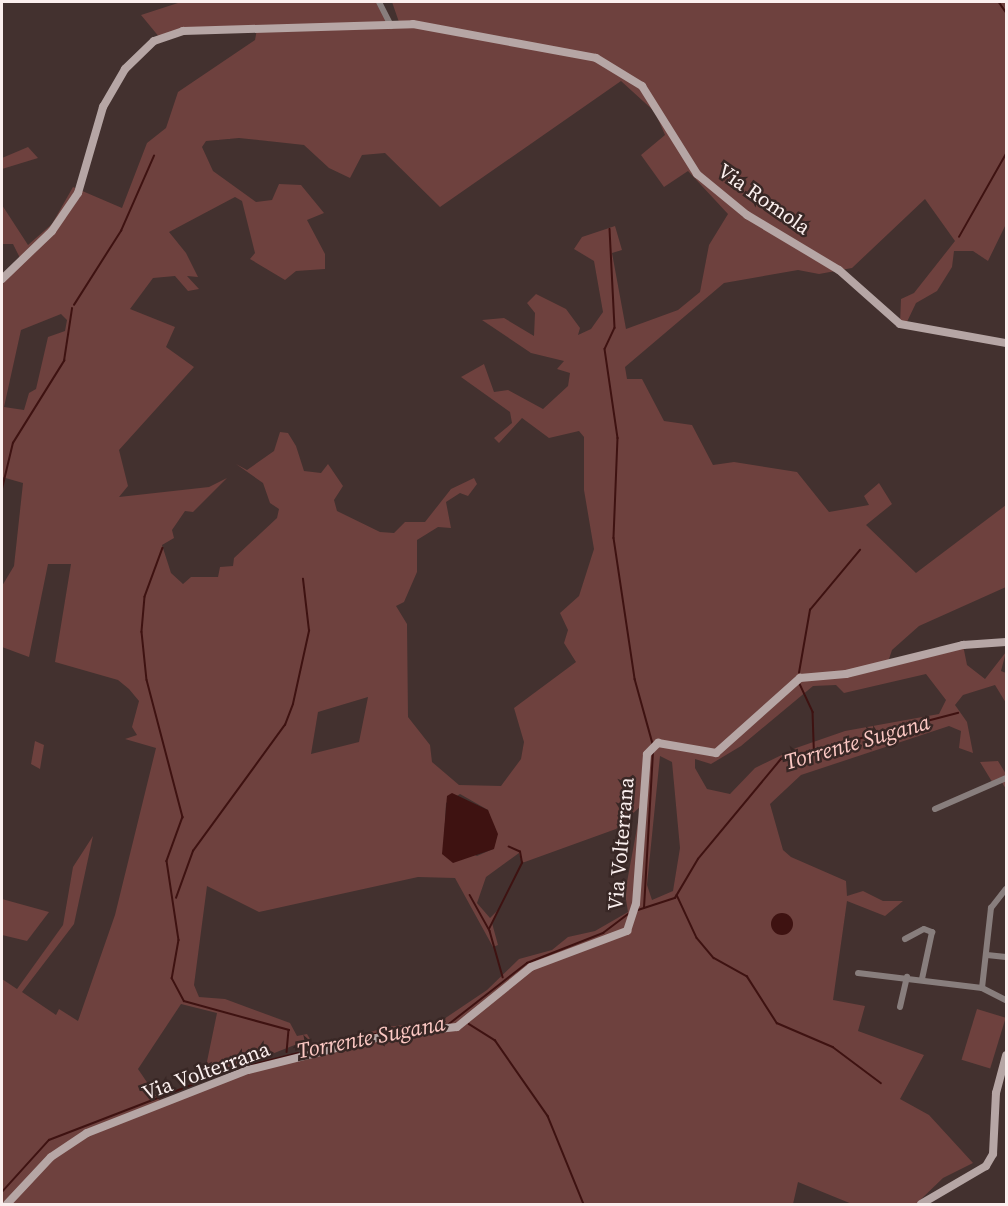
<!DOCTYPE html>
<style>
body{margin:0}
#map{position:relative;width:1008px;height:1206px;overflow:hidden;background:#43312f;font-family:"Source Serif 4",serif}
div>[style]{position:absolute}
[style*='--x']{left:calc(var(--x)*1px);top:calc(var(--y)*1px);width:calc(var(--w)*1px);rotate:calc(var(--a)*1deg)}
.green>*{inset:0;background:#6e413e;transform-origin:0 0}
.water>*{inset:0;background:#3e1211}
.round{border-radius:50%}
.stream>*{height:1.5px;margin:-0.75px;padding:0 0.75px;transform-origin:0.75px;border-radius:0.75px;background:#3e1211}
.street>*{height:6px;margin:-3px;padding:0 3px;transform-origin:3px;border-radius:3px;background:#887e7d}
.secondary>*{height:8px;margin:-4px;padding:0 4px;transform-origin:4px;border-radius:4px;background:#b6a6a5}
span{translate:-50% -50%;white-space:nowrap;text-align:center;line-height:1.15;-webkit-text-stroke:5px #382725;paint-order:stroke}
.street-label{font-size:21px;color:#fbefee}
.water-label{font-size:22px;color:#fdc9c4;font-style:italic}
.frame{position:absolute;inset:0;border:3px solid #fbefee;pointer-events:none}
</style>
<div id="map">
<div class="green">
<div style="clip-path:polygon(evenodd,181px 2px,377px 2px,386px 20px,400px 25px,392px 2px,1006px 2px,1006px 224px,988px 261px,973px 251px,954px 251px,952px 267px,937px 291px,916px 303px,905px 326px,900px 324px,901px 299px,914px 293px,955px 241px,925px 199px,852px 268px,819px 274px,798px 270px,724px 283px,625px 367px,627px 379px,642px 379px,664px 421px,692px 425px,713px 465px,734px 462px,797px 472px,829px 512px,869px 505px,864px 496px,879px 483px,892px 504px,866px 525px,916px 573px,1006px 505px,1006px 587px,919px 626px,892px 650px,888px 662px,963px 645px,967px 665px,985px 679px,1006px 652px,1001px 671px,1006px 673px,1006px 703px,995px 685px,963px 695px,955px 705px,967px 722px,973px 753px,959px 748px,961px 731px,949px 726px,801px 775px,770px 804px,783px 850px,791px 857px,846px 881px,847px 896px,863px 891px,883px 901px,903px 901px,885px 916px,847px 901px,833px 1000px,865px 1006px,858px 1031px,924px 1055px,900px 1099px,929px 1115px,973px 1163px,943px 1178px,916px 1204px,852px 1204px,798px 1182px,793px 1204px,2px 1204px,2px 979px,17px 989px,63px 925px,73px 867px,93px 836px,74px 924px,22px 992px,56px 1015px,59px 1009px,78px 1021px,115px 915px,156px 748px,125px 739px,137px 735px,132px 727px,139px 701px,129px 689px,118px 680px,55px 662px,71px 564px,48px 564px,29px 657px,2px 647px,2px 586px,14px 566px,23px 483px,2px 477px,2px 279px,21px 260px,13px 244px,2px 244px,2px 205px,28px 245px,52px 224px,73px 187px,122px 208px,147px 143px,166px 128px,178px 92px,255px 40px,257px 29px,227px 28px,160px 38px,141px 15px,181px 2px,621px 81px,655px 112px,665px 135px,641px 155px,664px 187px,688px 171px,728px 214px,709px 245px,700px 292px,678px 310px,626px 329px,612px 253px,622px 250px,615px 226px,582px 237px,574px 249px,594px 261px,603px 312px,591px 329px,578px 335px,580px 328px,566px 309px,536px 294px,527px 303px,535px 313px,534px 336px,504px 318px,482px 320px,531px 353px,564px 361px,557px 369px,570px 373px,568px 386px,543px 409px,508px 390px,494px 392px,484px 364px,461px 377px,510px 412px,512px 423px,494px 438px,499px 443px,522px 418px,549px 438px,579px 431px,584px 437px,584px 490px,594px 549px,579px 596px,560px 613px,568px 630px,564px 643px,576px 662px,514px 708px,524px 742px,521px 759px,501px 786px,459px 785px,432px 762px,430px 745px,408px 717px,407px 624px,396px 606px,404px 602px,417px 572px,417px 540px,438px 527px,451px 528px,446px 502px,460px 493px,468px 496px,477px 484px,474px 478px,451px 489px,425px 522px,405px 522px,394px 533px,380px 532px,337px 511px,334px 500px,343px 486px,328px 464px,321px 473px,304px 471px,296px 446px,288px 433px,280px 432px,274px 451px,247px 470px,236px 464px,263px 483px,270px 503px,279px 509px,277px 518px,234px 558px,233px 566px,220px 567px,218px 577px,191px 577px,183px 584px,171px 573px,162px 545px,174px 538px,172px 530px,185px 511px,193px 512px,227px 478px,209px 487px,119px 497px,128px 486px,119px 450px,194px 367px,166px 347px,175px 327px,130px 309px,153px 278px,175px 276px,188px 291px,199px 289px,187px 276px,198px 277px,186px 253px,169px 232px,235px 197px,242px 201px,255px 253px,250px 259px,285px 280px,296px 271px,325px 269px,325px 254px,307px 220px,324px 213px,301px 185px,279px 184px,272px 200px,256px 202px,213px 171px,202px 147px,206px 141px,239px 138px,304px 145px,329px 168px,350px 178px,362px 155px,385px 153px,440px 207px,621px 81px,181px 2px,61px 314px,67px 320px,65px 331px,48px 337px,36px 389px,29px 393px,24px 410px,4px 407px,21px 330px,61px 314px,181px 2px,926px 674px,946px 700px,939px 714px,845px 731px,796px 748px,755px 768px,730px 794px,707px 789px,695px 768px,695px 759px,711px 764px,741px 746px,813px 686px,836px 685px,844px 693px,926px 674px,181px 2px,368px 697px,359px 742px,311px 754px,318px 712px,368px 697px,181px 2px,660px 756px,672px 762px,680px 848px,673px 891px,652px 900px,647px 885px,660px 756px,181px 2px,460px 794px,488px 810px,493px 849px,477px 856px,444px 841px,446px 803px,460px 794px,181px 2px,641px 806px,625px 893px,628px 912px,595px 931px,568px 937px,552px 950px,519px 959px,487px 990px,441px 1021px,386px 1027px,159px 1100px,138px 1069px,181px 1004px,217px 1013px,203px 1081px,310px 1039px,307px 1034px,297px 1036px,290px 1023px,225px 999px,199px 997px,194px 985px,207px 886px,259px 912px,418px 877px,455px 878px,493px 947px,498px 945px,492px 923px,500px 908px,490px 918px,477px 903px,486px 877px,519px 853px,522px 863px,616px 829px,641px 806px)"></div>
<div style="clip-path:polygon(28px 147px,38px 158px,2px 169px,2px 158px)"></div>
<div style="clip-path:polygon(35px 741px,44px 745px,40px 769px,31px 764px)"></div>
<div style="clip-path:polygon(998px 761px,1006px 774px,1006px 789px,1001px 781px,994px 785px,980px 762px)"></div>
<div style="clip-path:polygon(2px 899px,49px 912px,27px 941px,2px 935px)"></div>
<div style="left:977px;top:1009px;width:30px;height:53px;rotate:17deg"></div>
</div>
<div class="water">
<div style="clip-path:polygon(452px 793px,488px 810px,498px 834px,494px 849px,453px 863px,442px 854px,447px 796px)"></div>
<div class="round" style="left:771px;top:913px;width:22px;height:22px"></div>
</div>
<div class="stream">
<div style="--x:999;--y:2;--w:12;--a:55"></div>
<div style="--x:610;--y:229;--w:99;--a:87.1"></div>
<div style="--x:615;--y:328;--w:23;--a:115"></div>
<div style="--x:605;--y:349;--w:90;--a:81.7"></div>
<div style="--x:618;--y:438;--w:100;--a:92.3"></div>
<div style="--x:614;--y:538;--w:143;--a:81.5"></div>
<div style="--x:635;--y:679;--w:67;--a:74.5"></div>
<div style="--x:959;--y:237;--w:95;--a:-60.5"></div>
<div style="--x:74;--y:305;--w:88;--a:-57.6"></div>
<div style="--x:121;--y:231;--w:82;--a:-66.3"></div>
<div style="--x:2;--y:489;--w:47;--a:-76.6"></div>
<div style="--x:13;--y:443;--w:97;--a:-58.1"></div>
<div style="--x:64;--y:361;--w:53;--a:-81.3"></div>
<div style="--x:163;--y:548;--w:52;--a:110.2"></div>
<div style="--x:145;--y:597;--w:35;--a:95"></div>
<div style="--x:142;--y:632;--w:48;--a:84.1"></div>
<div style="--x:147;--y:680;--w:142;--a:75.3"></div>
<div style="--x:183;--y:817;--w:47;--a:110"></div>
<div style="--x:167;--y:861;--w:80;--a:81.4"></div>
<div style="--x:179;--y:940;--w:39;--a:100"></div>
<div style="--x:172;--y:978;--w:26;--a:62"></div>
<div style="--x:184;--y:1001;--w:109;--a:15.4"></div>
<div style="--x:289;--y:1030;--w:22;--a:95"></div>
<div style="--x:799;--y:673;--w:64;--a:-80.1"></div>
<div style="--x:810;--y:610;--w:78;--a:-50.2"></div>
<div style="--x:800;--y:684;--w:31;--a:65"></div>
<div style="--x:813;--y:712;--w:37;--a:88"></div>
<div style="--x:470;--y:895;--w:41;--a:60.9"></div>
<div style="--x:490;--y:931;--w:48;--a:74.2"></div>
<div style="--x:677;--y:895;--w:47;--a:65.1"></div>
<div style="--x:697;--y:938;--w:26;--a:50"></div>
<div style="--x:714;--y:958;--w:38;--a:29"></div>
<div style="--x:747;--y:976;--w:56;--a:57.4"></div>
<div style="--x:777;--y:1023;--w:61;--a:23.2"></div>
<div style="--x:833;--y:1047;--w:60;--a:36.9"></div>
<div style="--x:176;--y:898;--w:50;--a:-70.1"></div>
<div style="--x:193;--y:851;--w:156;--a:-53.9"></div>
<div style="--x:285;--y:725;--w:22;--a:-69"></div>
<div style="--x:293;--y:704;--w:75;--a:-77.6"></div>
<div style="--x:309;--y:631;--w:52;--a:-96.6"></div>
<div style="--x:644;--y:908;--w:156;--a:-86.7"></div>
<div style="--x:638;--y:910;--w:39;--a:-18"></div>
<div style="--x:675;--y:898;--w:45;--a:-59.5"></div>
<div style="--x:698;--y:859;--w:130;--a:-50.3"></div>
<div style="--x:781;--y:759;--w:183;--a:-14.6"></div>
<div style="--x:489;--y:929;--w:74;--a:-63.4"></div>
<div style="--x:522;--y:863;--w:11;--a:-100"></div>
<div style="--x:520;--y:852;--w:12;--a:-156"></div>
<div style="--x:449;--y:1024;--w:99;--a:-38"></div>
<div style="--x:527;--y:963;--w:82;--a:-21.5"></div>
<div style="--x:603;--y:933;--w:31;--a:-37"></div>
<div style="--x:469;--y:1024;--w:31;--a:32"></div>
<div style="--x:495;--y:1040;--w:93;--a:55.1"></div>
<div style="--x:548;--y:1116;--w:95;--a:67.8"></div>
<div style="--x:370;--y:1035;--w:46;--a:-10.1"></div>
<div style="--x:2;--y:1192;--w:70;--a:-47.9"></div>
<div style="--x:49;--y:1140;--w:194;--a:-21.1"></div>
<div style="--x:230;--y:1070;--w:70;--a:-14"></div>
</div>
<div class="street">
<div style="--x:379;--y:2;--w:27;--a:63"></div>
<div style="--x:935;--y:809;--w:77;--a:-23.6"></div>
<div style="--x:905;--y:939;--w:21;--a:-28"></div>
<div style="--x:924;--y:929;--w:9;--a:21"></div>
<div style="--x:932;--y:932;--w:48;--a:102"></div>
<div style="--x:987;--y:955;--w:19;--a:6"></div>
<div style="--x:858;--y:973;--w:125;--a:6.9"></div>
<div style="--x:982;--y:988;--w:27;--a:27"></div>
<div style="--x:982;--y:988;--w:81;--a:-83.6"></div>
<div style="--x:991;--y:908;--w:24;--a:-52"></div>
<div style="--x:900;--y:1007;--w:31;--a:-77"></div>
</div>
<div class="secondary">
<div style="--x:2;--y:279;--w:69;--a:-43.8"></div>
<div style="--x:52;--y:231;--w:46;--a:-55.6"></div>
<div style="--x:78;--y:193;--w:90;--a:-73.8"></div>
<div style="--x:103;--y:107;--w:44;--a:-59.9"></div>
<div style="--x:125;--y:69;--w:40;--a:-44"></div>
<div style="--x:154;--y:41;--w:31;--a:-19"></div>
<div style="--x:183;--y:31;--w:230;--a:-1.7"></div>
<div style="--x:413;--y:24;--w:186;--a:10.5"></div>
<div style="--x:596;--y:58;--w:54;--a:31.3"></div>
<div style="--x:642;--y:86;--w:104;--a:58"></div>
<div style="--x:697;--y:174;--w:65;--a:39.4"></div>
<div style="--x:747;--y:215;--w:107;--a:30.9"></div>
<div style="--x:839;--y:270;--w:81;--a:41.5"></div>
<div style="--x:900;--y:324;--w:108;--a:10.2"></div>
<div style="--x:7;--y:1204;--w:64;--a:-46.9"></div>
<div style="--x:51;--y:1157;--w:43;--a:-33.7"></div>
<div style="--x:87;--y:1133;--w:173;--a:-21.4"></div>
<div style="--x:248;--y:1070;--w:148;--a:-14"></div>
<div style="--x:392;--y:1034;--w:65;--a:-6.1"></div>
<div style="--x:457;--y:1027;--w:95;--a:-39"></div>
<div style="--x:531;--y:967;--w:103;--a:-20.6"></div>
<div style="--x:627;--y:931;--w:28;--a:-72"></div>
<div style="--x:636;--y:904;--w:150;--a:-85.8"></div>
<div style="--x:647;--y:754;--w:16;--a:-45"></div>
<div style="--x:658;--y:743;--w:59;--a:9.8"></div>
<div style="--x:716;--y:753;--w:113;--a:-41.8"></div>
<div style="--x:800;--y:678;--w:46;--a:-5"></div>
<div style="--x:846;--y:674;--w:121;--a:-13.9"></div>
<div style="--x:963;--y:645;--w:43;--a:-4"></div>
<div style="--x:921;--y:1204;--w:75;--a:-30.3"></div>
<div style="--x:986;--y:1166;--w:14;--a:-60"></div>
<div style="--x:993;--y:1154;--w:61;--a:-87.2"></div>
<div style="--x:996;--y:1093;--w:39;--a:-75"></div>
</div>
<div class="street-label">
<span style="left:764px;top:199px;rotate:35deg">Via Romola</span>
<span style="left:621px;top:844px;rotate:-85deg">Via Volterrana</span>
<span style="left:206px;top:1071px;rotate:-20deg">Via Volterrana</span>
</div>
<div class="water-label">
<span style="left:857px;top:742px;rotate:-16deg">Torrente Sugana</span>
<span style="left:371px;top:1037px;rotate:-11deg">Torrente Sugana</span>
</div>
<div class="frame"></div>
</div>
